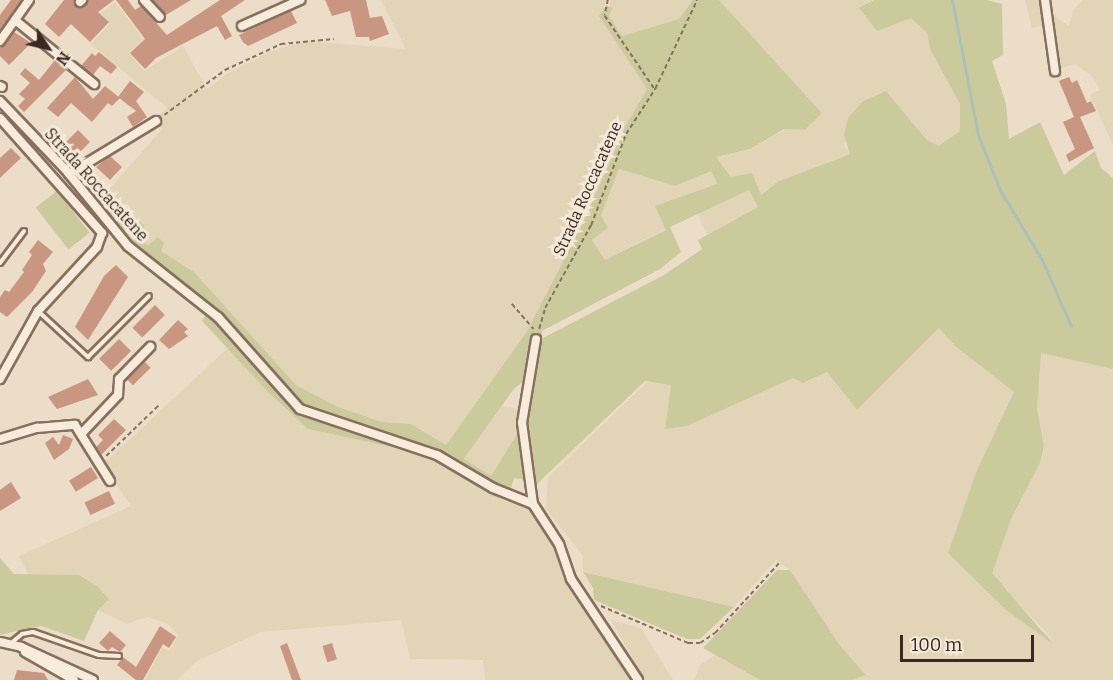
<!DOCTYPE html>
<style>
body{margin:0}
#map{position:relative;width:1113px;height:680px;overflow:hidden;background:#ecddc9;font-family:Bitter,serif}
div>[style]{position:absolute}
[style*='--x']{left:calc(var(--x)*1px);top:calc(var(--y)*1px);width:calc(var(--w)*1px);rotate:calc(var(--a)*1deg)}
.farmland>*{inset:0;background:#e2d5b7}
.green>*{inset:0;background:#caca9d;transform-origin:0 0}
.stream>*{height:3px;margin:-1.5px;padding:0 1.5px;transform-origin:1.5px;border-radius:1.5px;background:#a9c1b7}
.building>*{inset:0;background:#c89681;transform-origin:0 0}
.path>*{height:1.5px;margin-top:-0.75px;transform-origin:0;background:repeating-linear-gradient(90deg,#886f5e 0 4.5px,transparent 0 7.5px)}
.roads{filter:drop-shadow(2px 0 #886f5e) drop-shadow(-2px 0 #886f5e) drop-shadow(0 2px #886f5e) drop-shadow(0 -2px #886f5e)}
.service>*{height:4px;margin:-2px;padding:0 2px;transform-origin:2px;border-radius:2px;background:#f7ecdc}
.minor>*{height:8px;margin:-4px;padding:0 4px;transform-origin:4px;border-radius:4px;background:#f7ecdc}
span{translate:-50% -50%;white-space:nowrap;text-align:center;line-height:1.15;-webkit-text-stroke:6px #f4e9d8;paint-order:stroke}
.street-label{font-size:16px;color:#392a21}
.north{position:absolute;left:18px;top:18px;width:60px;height:60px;-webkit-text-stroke:4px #f4e9d8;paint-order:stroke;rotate:125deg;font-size:16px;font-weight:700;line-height:24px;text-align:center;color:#392a21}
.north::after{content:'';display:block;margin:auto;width:21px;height:27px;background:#392a21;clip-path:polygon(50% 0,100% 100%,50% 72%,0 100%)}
.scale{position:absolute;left:900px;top:635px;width:134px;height:27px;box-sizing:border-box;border:3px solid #392a21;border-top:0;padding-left:8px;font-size:18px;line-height:21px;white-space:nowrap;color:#392a21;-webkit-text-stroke:4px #f4e9d8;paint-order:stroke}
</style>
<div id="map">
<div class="farmland">
<div style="clip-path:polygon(381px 0,606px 0,600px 17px,647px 89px,625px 127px,583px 223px,527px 331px,446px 445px,411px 424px,382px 422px,338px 407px,296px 385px,194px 272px,161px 251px,158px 237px,148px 246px,137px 236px,145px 226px,106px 193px,162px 129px,155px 119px,167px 108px,91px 44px,110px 23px,101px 13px,115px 2px,143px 39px,129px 53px,144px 71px,183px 46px,207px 89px,228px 73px,271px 51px,306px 41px,406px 49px)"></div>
<div style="clip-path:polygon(610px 0,693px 0,679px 19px,622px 36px,609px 16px)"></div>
<div style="clip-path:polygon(719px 0,874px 0,911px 18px,927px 33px,930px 49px,960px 104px,960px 131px,939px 146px,927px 140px,886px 91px,863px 101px,848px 118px,845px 146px,851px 153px,777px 182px,760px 195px,731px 177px,716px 157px,750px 149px,785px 129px,805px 130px,822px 113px)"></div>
<div style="clip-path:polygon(1025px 0,1043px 0,1044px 25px,1032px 28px)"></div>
<div style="clip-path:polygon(1082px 0,1113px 0,1113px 145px,1090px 95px,1100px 90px,1091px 75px,1074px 64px,1059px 69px,1050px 13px,1069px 26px,1073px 11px)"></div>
<div style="clip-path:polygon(619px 169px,675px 186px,711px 171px,717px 184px,666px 229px,605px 260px,592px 240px,608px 228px,601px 216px)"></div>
<div style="clip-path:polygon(749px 189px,758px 207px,707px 235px,697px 213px)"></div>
<div style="clip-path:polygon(939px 328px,956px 347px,1014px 392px,977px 470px,948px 553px,1054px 641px,991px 574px,1011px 519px,1040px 463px,1044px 446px,1037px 409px,1041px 353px,1113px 369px,1113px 680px,852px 680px,866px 674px,839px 644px,790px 570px,776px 560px,734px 607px,583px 572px,583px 556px,546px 509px,548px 477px,647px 382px,672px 384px,665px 429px,687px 426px,793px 378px,803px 383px,827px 372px,857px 410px)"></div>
<div style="clip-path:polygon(228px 348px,308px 429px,433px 456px,504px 501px,529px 508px,557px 544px,568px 579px,633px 680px,485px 680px,483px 660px,410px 659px,401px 620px,261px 632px,197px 661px,177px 680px,145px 680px,162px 647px,169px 651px,178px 635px,168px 624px,148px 617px,127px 624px,98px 610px,109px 599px,97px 586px,79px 575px,29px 576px,19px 556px,131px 506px,103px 464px)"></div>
<div style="clip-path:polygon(502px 406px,519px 409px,517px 434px,491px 476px,464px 460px)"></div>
<div style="clip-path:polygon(611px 620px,641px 628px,673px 680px,645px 680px)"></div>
<div style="clip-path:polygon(715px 655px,760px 680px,694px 680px,700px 665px)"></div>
</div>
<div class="green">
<div style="clip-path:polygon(evenodd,693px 0,719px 0,822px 113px,805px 130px,784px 129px,750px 149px,716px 157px,731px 177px,752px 173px,761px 195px,777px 182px,850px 154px,844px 135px,848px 118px,863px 101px,886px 91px,927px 140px,939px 146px,960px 131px,960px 104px,930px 49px,927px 33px,911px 18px,877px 31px,859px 8px,874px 0,987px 0,1002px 4px,1003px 55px,992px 61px,1006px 104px,1009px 139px,1040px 122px,1064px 175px,1095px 151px,1101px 168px,1113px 178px,1113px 369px,1041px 353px,1037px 409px,1044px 446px,1040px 463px,1011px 519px,992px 573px,1053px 644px,1006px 610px,948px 553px,977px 470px,1014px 392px,956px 347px,939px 328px,857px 410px,827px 372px,803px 383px,793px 378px,687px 426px,665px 429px,671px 385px,645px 381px,536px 485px,526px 424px,532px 374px,513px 390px,464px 459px,491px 476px,517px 434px,526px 480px,514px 478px,510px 491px,438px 454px,310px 412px,222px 315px,129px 241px,96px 204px,106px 193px,145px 226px,137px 236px,148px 246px,158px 237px,164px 243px,161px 251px,194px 272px,296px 385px,338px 407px,382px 422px,411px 424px,446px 445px,527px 331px,583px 223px,625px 127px,647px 89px,599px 16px,606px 5px,612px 8px,609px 16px,622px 36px,679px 19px,693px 0,619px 169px,675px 186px,711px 171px,717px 184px,655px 206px,666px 230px,605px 260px,592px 240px,608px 228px,601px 216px,619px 169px,693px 0,749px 190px,758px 207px,698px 240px,702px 249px,664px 275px,541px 339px,542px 331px,660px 269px,681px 252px,670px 227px,749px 190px)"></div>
<div style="left:57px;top:191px;width:53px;height:27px;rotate:52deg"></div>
<div style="clip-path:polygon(208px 312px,298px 410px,309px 417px,433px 456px,308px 429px,268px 392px,202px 321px)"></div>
<div style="clip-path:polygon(0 558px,14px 574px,79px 575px,97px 586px,109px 599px,98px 610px,84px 641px,41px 626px,0 635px)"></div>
<div style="clip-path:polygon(777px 570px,790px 570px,839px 644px,866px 675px,852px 680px,760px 680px,703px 648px)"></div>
<div style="clip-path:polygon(583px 572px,734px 607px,700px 639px,687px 639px,594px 600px,593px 588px)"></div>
</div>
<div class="stream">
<div style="--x:952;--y:0;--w:137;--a:79.1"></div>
<div style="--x:978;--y:135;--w:59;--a:68.2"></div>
<div style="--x:1000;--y:190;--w:82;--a:59"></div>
<div style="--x:1042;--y:260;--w:72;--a:66.3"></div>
</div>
<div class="building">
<div style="clip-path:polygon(11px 0,21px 0,0 30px,0 15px)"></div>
<div style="clip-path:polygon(64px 0,74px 0,79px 8px,88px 0,114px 0,98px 12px,109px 22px,90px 42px,71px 24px,59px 37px,45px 24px)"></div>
<div style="clip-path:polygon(116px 0,128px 0,135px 10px,141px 6px,167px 35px,220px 0,245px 0,221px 16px,232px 36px,225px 40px,217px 26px,156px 58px,145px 69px,130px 53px,145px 39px)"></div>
<div style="clip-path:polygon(153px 0,191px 0,166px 15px)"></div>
<div style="clip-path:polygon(325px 0,366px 0,370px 18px,382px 16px,389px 34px,370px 41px,369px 37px,356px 37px,350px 11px,332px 16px)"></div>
<div style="clip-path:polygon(291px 11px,297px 23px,248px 46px,243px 42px,239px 35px)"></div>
<div style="clip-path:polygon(14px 32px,31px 43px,9px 65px,0 56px,0 47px)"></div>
<div style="clip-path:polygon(99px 52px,117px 67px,111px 74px,100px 66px,93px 75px,81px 66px,92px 53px,95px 56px)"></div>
<div style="clip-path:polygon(55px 60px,66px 70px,24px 112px,18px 106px,25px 99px,19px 94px,30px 83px,20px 74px,25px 68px,39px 80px)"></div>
<div style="clip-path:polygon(75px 77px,93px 99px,105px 86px,120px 98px,112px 106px,108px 103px,92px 122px,71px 103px,58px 117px,47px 108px)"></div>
<div style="clip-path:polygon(1069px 77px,1072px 83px,1077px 80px,1087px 103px,1091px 101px,1096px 111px,1080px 117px,1094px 148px,1069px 162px,1066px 155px,1075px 149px,1063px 122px,1074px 117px,1059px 81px)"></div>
<div style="clip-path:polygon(130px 81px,144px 92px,136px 101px,147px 117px,133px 127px,127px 117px,136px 111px,118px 97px)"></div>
<div style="left:78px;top:130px;width:17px;height:21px;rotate:45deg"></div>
<div style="clip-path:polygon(11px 148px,21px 158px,0 178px,0 158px)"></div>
<div style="clip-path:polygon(110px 156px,122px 167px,110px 180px,96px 167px)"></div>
<div style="clip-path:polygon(38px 240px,53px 252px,43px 264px,46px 271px,32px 292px,7px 317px,0 312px,0 297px,5px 290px,9px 292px,24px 272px,22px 270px,32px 255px,29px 252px)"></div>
<div style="clip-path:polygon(116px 265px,128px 277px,88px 340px,75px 327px,104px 276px)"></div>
<div style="left:155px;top:305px;width:14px;height:32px;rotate:45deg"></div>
<div style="clip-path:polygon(178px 320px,188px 329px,184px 332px,188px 336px,169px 349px,159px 340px)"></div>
<div style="left:119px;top:339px;width:17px;height:28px;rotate:45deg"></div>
<div style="left:145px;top:362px;width:8px;height:25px;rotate:45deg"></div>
<div style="clip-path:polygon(88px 379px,98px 395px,57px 409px,48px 397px)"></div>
<div style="clip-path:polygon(114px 419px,126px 430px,101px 455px,96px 447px,103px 440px,98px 435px)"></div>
<div style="clip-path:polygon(63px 435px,73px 439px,69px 449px,54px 460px,45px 443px,53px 437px,59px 445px)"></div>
<div style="left:91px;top:467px;width:13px;height:26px;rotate:58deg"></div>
<div style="clip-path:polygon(11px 482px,21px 498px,0 511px,0 490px)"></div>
<div style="left:109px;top:491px;width:14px;height:27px;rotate:65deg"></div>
<div style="clip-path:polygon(160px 626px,176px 637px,169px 648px,163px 644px,143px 680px,136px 680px,117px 665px,123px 657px,136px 667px)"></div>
<div style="clip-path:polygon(110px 631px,126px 645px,120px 652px,112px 647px,108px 651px,99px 643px)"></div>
<div style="clip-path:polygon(287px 643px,301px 680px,292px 680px,280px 646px)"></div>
<div style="left:332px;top:643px;width:17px;height:10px;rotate:73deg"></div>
<div style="clip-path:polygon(17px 670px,44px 673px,48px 680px,14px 680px)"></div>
</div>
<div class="path">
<div style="--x:608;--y:0;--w:16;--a:101"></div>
<div style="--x:605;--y:16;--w:87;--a:55.8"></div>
<div style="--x:164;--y:115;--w:76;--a:-36.4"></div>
<div style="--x:225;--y:70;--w:62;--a:-24.9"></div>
<div style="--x:281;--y:44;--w:53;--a:-5.4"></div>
<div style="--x:512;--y:304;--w:33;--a:49"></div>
<div style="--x:539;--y:329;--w:22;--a:-74"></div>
<div style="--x:545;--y:308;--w:95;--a:-61"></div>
<div style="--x:591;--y:225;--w:97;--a:-69"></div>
<div style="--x:626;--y:134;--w:54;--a:-57.2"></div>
<div style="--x:655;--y:89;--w:98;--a:-64.7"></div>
<div style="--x:106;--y:456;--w:74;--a:-43.9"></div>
<div style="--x:601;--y:606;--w:95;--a:23"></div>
<div style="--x:688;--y:643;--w:12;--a:0"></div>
<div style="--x:700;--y:643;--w:18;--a:-34"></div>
<div style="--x:715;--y:633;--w:96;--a:-47.5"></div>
</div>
<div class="roads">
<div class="service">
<div style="--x:0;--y:263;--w:40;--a:-53"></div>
<div style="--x:39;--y:312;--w:67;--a:42.6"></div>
<div style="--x:88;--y:357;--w:86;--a:-45"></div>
<div style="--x:11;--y:643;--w:14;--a:-39"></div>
<div style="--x:22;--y:634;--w:11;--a:-10"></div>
<div style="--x:33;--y:632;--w:70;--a:19.2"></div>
<div style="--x:99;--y:655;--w:20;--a:3"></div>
</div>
<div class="minor">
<div style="--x:144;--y:0;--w:23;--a:47"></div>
<div style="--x:1045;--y:0;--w:72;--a:82"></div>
<div style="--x:80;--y:2;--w:3;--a:-45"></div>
<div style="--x:15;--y:20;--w:102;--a:39"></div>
<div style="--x:242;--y:26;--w:64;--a:-24.1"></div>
<div style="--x:0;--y:41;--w:50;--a:-54.7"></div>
<div style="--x:0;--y:86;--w:2;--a:27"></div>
<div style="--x:0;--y:101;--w:94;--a:46.3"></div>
<div style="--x:65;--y:169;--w:99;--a:50.7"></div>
<div style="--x:128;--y:246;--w:115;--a:38.3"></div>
<div style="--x:218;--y:317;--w:123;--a:48.3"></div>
<div style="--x:300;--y:409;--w:145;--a:18.6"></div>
<div style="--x:437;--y:455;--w:65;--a:30.5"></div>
<div style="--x:493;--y:488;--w:43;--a:21.8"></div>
<div style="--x:533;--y:504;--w:48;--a:57"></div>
<div style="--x:559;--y:544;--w:37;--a:71"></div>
<div style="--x:571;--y:579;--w:121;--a:56.4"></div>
<div style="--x:0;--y:118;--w:154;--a:48.4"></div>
<div style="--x:102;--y:233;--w:15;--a:110"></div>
<div style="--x:97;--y:247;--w:87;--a:132.7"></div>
<div style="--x:38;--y:311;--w:78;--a:119.2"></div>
<div style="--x:69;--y:174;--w:102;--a:-31.3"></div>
<div style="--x:83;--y:432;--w:51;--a:-46.6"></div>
<div style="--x:118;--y:395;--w:16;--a:-86"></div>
<div style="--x:119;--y:379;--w:45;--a:-45.9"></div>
<div style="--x:0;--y:439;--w:39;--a:-17"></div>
<div style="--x:37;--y:428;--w:38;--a:-5"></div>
<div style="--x:75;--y:425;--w:66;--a:58"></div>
<div style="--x:533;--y:504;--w:82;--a:-97.7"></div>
<div style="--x:522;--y:423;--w:85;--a:-80.5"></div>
<div style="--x:0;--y:642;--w:22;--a:13"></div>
<div style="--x:21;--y:647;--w:79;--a:24.6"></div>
<div style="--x:25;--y:652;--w:56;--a:29.7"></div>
</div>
</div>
<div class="street-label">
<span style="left:96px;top:185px;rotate:48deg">Strada Roccacatene</span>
<span style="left:588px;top:189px;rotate:-66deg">Strada Roccacatene</span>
</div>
<div class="north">N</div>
<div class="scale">100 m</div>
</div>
